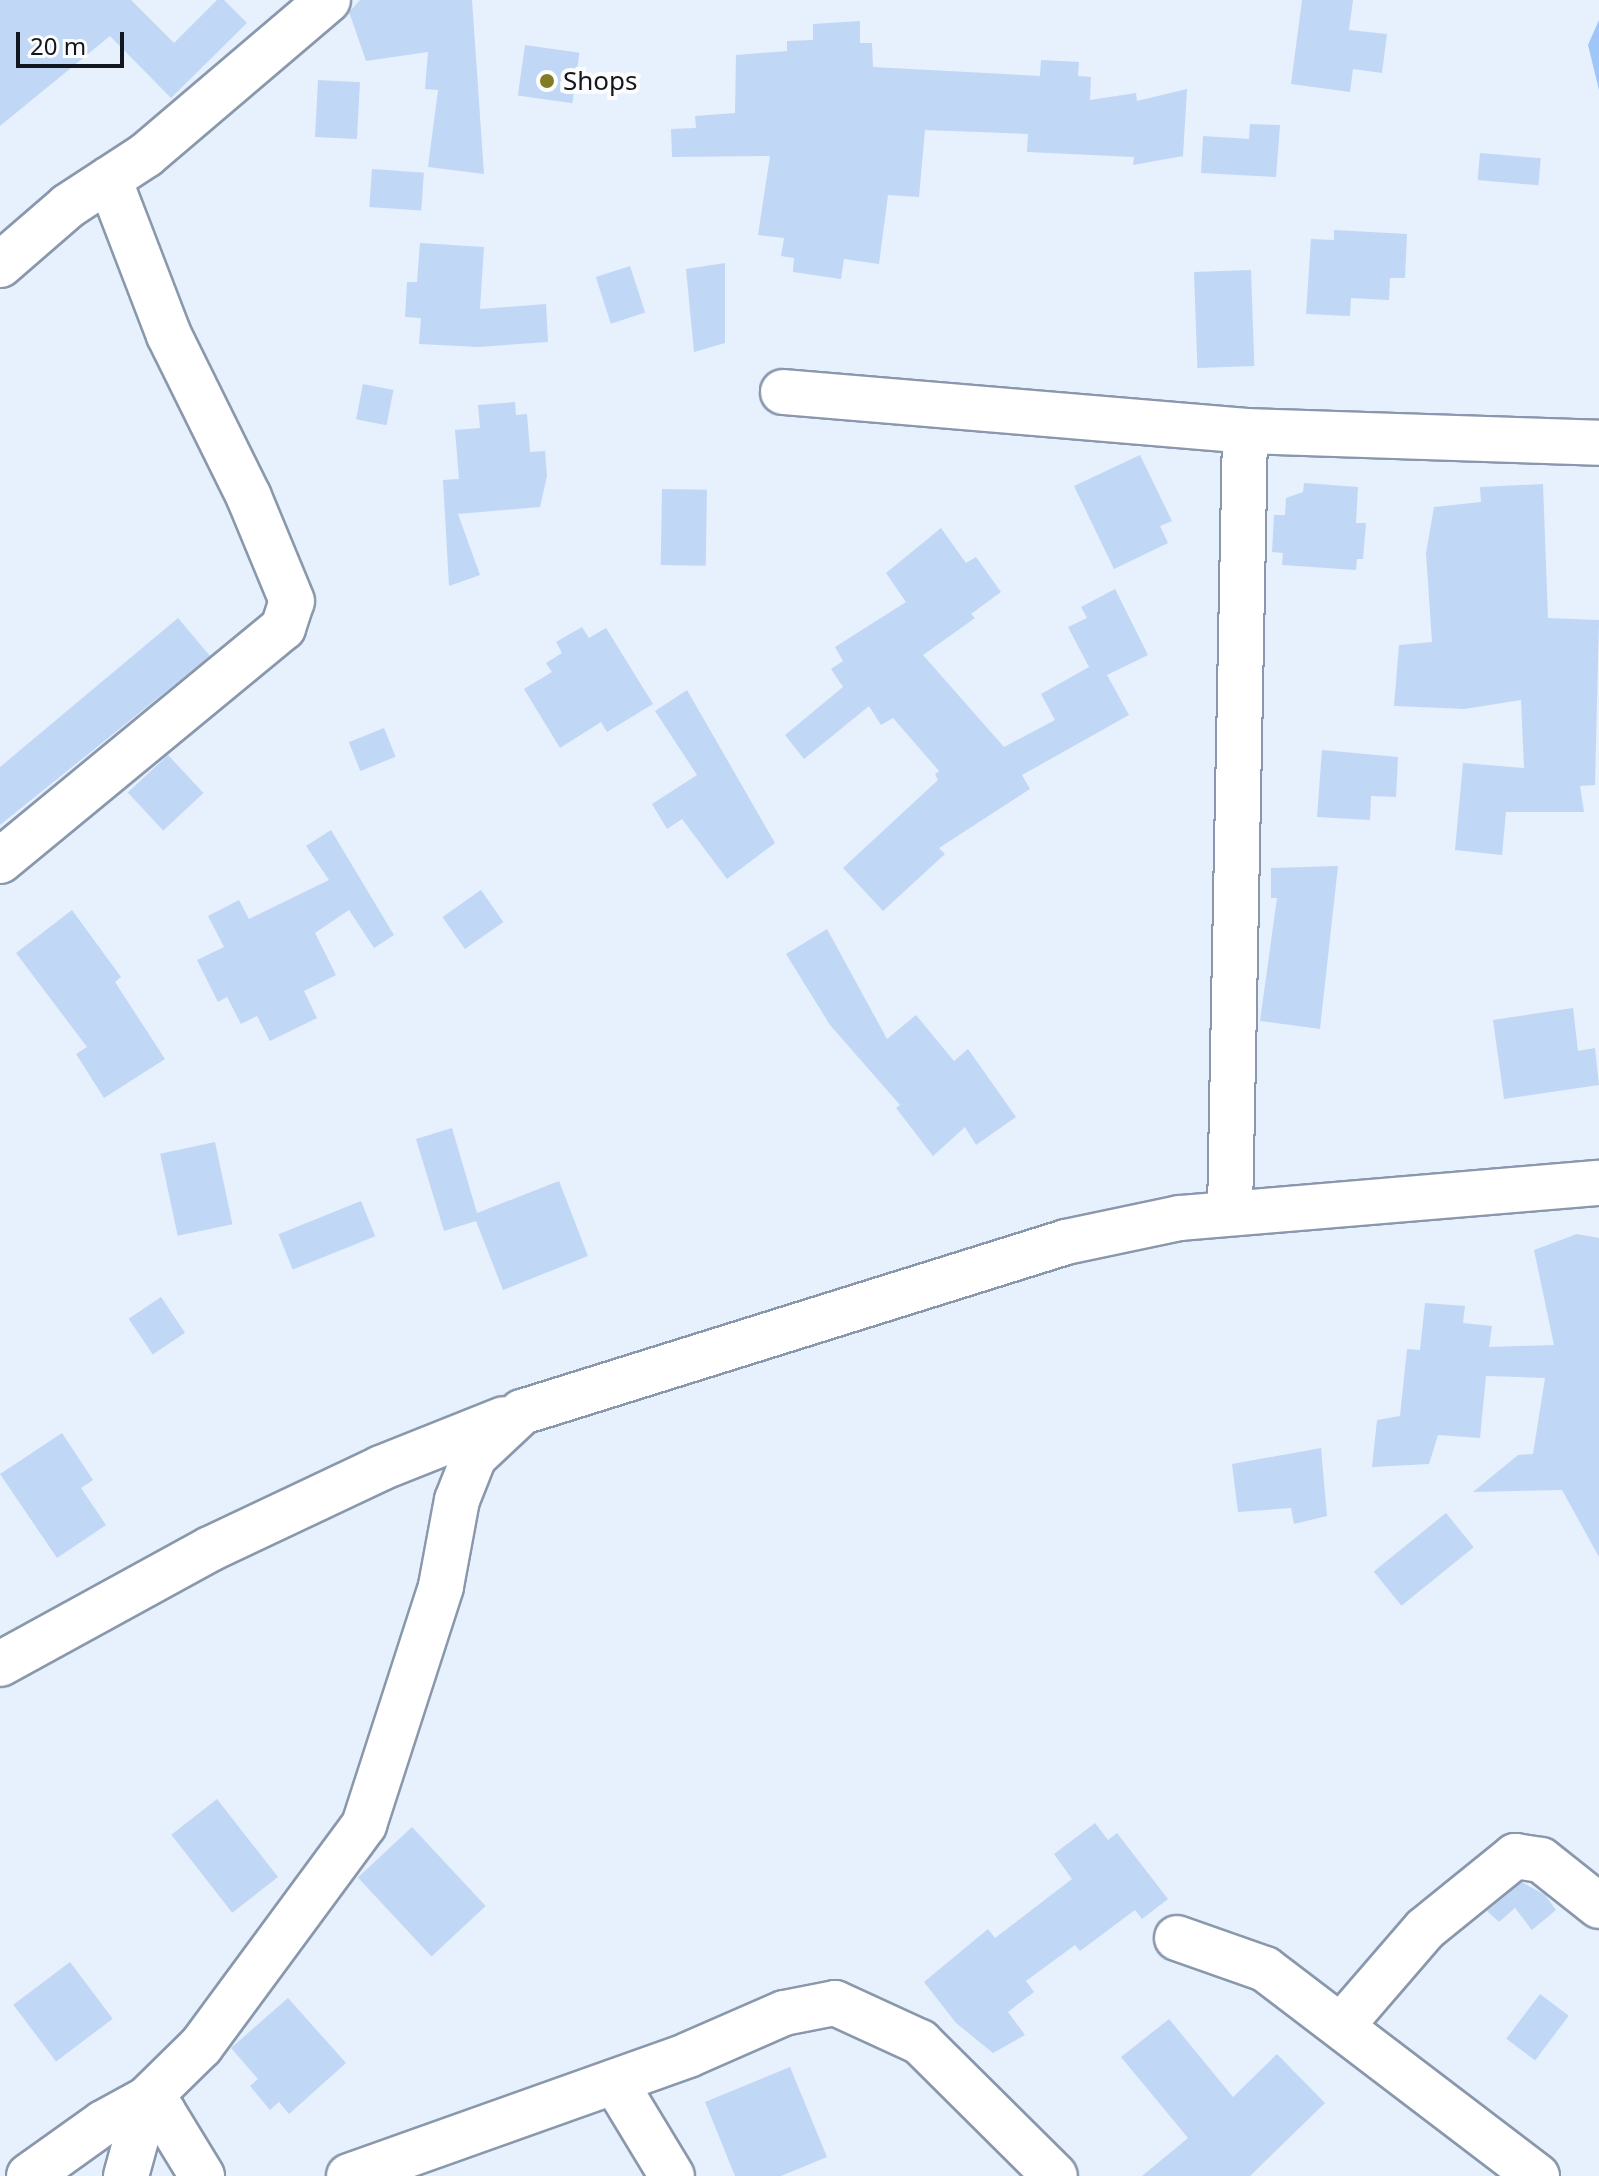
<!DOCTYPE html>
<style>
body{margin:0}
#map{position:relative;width:1599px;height:2176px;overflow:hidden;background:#e7f0fd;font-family:"Noto Sans",sans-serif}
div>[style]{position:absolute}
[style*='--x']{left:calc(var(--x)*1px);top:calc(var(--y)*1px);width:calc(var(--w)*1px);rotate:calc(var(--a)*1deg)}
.green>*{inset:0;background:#a0c6f9}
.building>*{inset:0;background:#c1d7f6;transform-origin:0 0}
.roads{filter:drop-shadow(2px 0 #8998ac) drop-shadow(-2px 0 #8998ac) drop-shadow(0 2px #8998ac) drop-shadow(0 -2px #8998ac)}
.minor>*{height:44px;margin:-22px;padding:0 22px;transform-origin:22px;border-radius:22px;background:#fff}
.dots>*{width:22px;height:22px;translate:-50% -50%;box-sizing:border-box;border:4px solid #fcfcfc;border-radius:50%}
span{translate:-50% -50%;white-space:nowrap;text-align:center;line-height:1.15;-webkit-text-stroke:8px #fcfcfc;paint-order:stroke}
.poi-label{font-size:26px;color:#12171f}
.left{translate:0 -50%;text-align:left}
.scale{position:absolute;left:16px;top:32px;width:108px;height:36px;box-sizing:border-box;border:4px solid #12171f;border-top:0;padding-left:10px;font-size:24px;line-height:28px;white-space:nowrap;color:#12171f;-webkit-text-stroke:6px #fcfcfc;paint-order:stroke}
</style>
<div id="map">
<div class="green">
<div style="clip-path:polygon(1599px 20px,1599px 90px,1588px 45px)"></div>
</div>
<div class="building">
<div style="clip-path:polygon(0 0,131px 0,174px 43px,217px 0,224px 0,247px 23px,171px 98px,110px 36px,0 126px)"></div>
<div style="clip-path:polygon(360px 0,472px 0,484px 174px,428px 167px,438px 90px,425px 89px,428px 52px,366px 61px,349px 12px)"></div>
<div style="clip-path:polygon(1302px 0,1353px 0,1349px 30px,1387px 34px,1382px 73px,1353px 69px,1350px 92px,1291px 84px)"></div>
<div style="clip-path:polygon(860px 21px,860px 43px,872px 43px,873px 67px,1040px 76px,1041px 60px,1079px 62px,1078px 76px,1091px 77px,1090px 100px,1136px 93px,1137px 101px,1187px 89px,1183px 156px,1133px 165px,1134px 157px,1027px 152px,1028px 134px,925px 130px,919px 197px,888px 195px,879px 264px,844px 259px,841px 279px,793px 272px,794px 258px,781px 256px,784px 238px,758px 235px,770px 156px,672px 157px,671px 129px,696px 128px,695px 116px,735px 113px,736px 55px,787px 51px,787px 41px,813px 40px,813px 24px)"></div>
<div style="left:525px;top:45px;width:55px;height:51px;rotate:8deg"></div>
<div style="left:318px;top:80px;width:42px;height:57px;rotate:3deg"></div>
<div style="clip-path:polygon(1250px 124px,1280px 125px,1276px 177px,1201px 173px,1203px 136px,1249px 139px)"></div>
<div style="left:1480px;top:153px;width:61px;height:27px;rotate:5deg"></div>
<div style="left:372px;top:169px;width:52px;height:38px;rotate:4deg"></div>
<div style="clip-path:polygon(1334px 230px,1407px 234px,1405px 278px,1390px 278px,1389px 300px,1351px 298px,1350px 316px,1306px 314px,1311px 239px,1334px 240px)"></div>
<div style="clip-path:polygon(420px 243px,484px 247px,480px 309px,546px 304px,548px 342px,478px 347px,419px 344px,421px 318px,405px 317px,407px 282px,417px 282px)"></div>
<div style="clip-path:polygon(725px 263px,725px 343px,694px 352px,686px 269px)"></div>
<div style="left:630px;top:266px;width:49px;height:36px;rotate:72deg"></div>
<div style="left:1251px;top:270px;width:96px;height:57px;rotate:88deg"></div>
<div style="left:363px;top:384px;width:31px;height:36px;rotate:11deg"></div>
<div style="clip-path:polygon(515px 402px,516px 415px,527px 414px,530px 452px,545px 451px,547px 476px,540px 507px,458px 514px,480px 575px,449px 586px,443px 480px,459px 479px,455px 430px,480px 428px,478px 405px)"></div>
<div style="clip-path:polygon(1140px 455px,1172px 521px,1160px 526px,1168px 543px,1114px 569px,1074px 486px)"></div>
<div style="clip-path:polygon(1304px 483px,1358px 487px,1356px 523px,1366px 523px,1363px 559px,1357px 559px,1356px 570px,1282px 565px,1283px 553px,1272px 552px,1274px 515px,1285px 515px,1286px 498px,1303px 492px)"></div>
<div style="clip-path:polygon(1543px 484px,1548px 618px,1599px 620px,1595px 785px,1580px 786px,1584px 812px,1506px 812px,1502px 855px,1455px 850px,1463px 763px,1524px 768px,1521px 700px,1464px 709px,1394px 706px,1399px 645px,1432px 642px,1426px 553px,1434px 507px,1481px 502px,1480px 487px)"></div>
<div style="left:662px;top:489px;width:45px;height:76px;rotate:1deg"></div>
<div style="clip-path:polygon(941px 528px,966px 563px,976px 557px,1001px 592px,971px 614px,975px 618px,923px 655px,1004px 747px,1055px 720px,1041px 694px,1089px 667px,1068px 627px,1087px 618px,1081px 607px,1115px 589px,1148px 655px,1107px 675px,1129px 715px,1022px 775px,1030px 789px,939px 848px,945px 854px,883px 911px,843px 868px,938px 780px,935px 774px,939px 771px,893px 718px,881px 725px,869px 706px,804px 759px,785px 735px,843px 687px,831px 669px,843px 661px,835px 647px,906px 602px,886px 573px)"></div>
<div style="clip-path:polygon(178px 618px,210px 656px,0 825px,0 767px)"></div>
<div style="clip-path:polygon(582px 627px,589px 638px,606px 628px,653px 704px,607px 732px,601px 722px,560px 748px,524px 689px,552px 672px,546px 663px,562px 653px,556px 642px)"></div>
<div style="clip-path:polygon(687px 690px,775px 843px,727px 879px,682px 819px,667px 829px,652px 804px,697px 775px,655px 711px)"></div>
<div style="left:384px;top:728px;width:31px;height:38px;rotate:68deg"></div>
<div style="clip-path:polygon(1322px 750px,1398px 757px,1396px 797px,1371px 796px,1370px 820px,1317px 817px)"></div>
<div style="left:168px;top:755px;width:52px;height:55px;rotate:47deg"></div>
<div style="clip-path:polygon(331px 830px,394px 935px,374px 948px,349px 910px,315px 933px,336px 975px,304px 991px,317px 1018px,270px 1041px,257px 1016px,241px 1024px,227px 997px,218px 1002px,197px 960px,224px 947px,208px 916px,239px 900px,249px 919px,329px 880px,306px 846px)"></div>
<div style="clip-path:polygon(1338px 866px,1320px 1029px,1260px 1021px,1277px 898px,1271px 898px,1271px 868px)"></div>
<div style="left:481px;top:890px;width:39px;height:47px;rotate:55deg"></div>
<div style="clip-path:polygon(72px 910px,121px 977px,115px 982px,165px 1059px,104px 1098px,76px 1054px,87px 1047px,16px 953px)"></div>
<div style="clip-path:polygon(827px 929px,887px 1039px,916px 1015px,954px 1061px,968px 1049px,1016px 1117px,976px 1145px,965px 1127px,933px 1156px,896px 1108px,900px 1105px,830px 1025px,786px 954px)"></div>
<div style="clip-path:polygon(1573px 1008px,1578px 1051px,1595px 1048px,1599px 1085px,1504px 1099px,1493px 1020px)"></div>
<div style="clip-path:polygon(452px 1128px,477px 1213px,559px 1181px,588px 1256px,503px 1290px,476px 1221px,444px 1231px,416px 1139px)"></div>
<div style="left:215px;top:1142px;width:84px;height:56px;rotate:78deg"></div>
<div style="left:361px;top:1201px;width:38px;height:89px;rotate:68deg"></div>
<div style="clip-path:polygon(1577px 1234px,1599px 1238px,1599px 1557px,1562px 1490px,1473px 1492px,1518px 1455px,1533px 1454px,1545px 1378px,1486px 1376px,1480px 1438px,1438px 1435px,1429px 1464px,1372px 1467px,1377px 1420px,1400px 1416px,1407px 1349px,1420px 1350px,1425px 1303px,1465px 1306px,1463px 1323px,1492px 1326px,1489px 1347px,1554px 1345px,1534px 1250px)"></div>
<div style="left:161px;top:1297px;width:43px;height:39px;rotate:56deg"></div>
<div style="clip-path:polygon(62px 1433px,93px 1480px,81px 1488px,106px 1525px,57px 1558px,0 1474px)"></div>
<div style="clip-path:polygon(1321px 1448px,1327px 1516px,1294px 1524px,1291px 1508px,1238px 1512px,1232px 1464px)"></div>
<div style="left:1446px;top:1513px;width:44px;height:93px;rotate:51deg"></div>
<div style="left:217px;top:1799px;width:99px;height:58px;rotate:52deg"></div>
<div style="clip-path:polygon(1095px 1823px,1108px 1840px,1117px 1833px,1168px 1899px,1142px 1919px,1135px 1910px,1080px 1951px,1075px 1945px,1026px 1981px,1034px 1992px,1008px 2012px,1025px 2035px,993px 2053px,956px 2023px,924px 1982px,988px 1929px,995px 1938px,1072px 1879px,1054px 1854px)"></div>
<div style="left:412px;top:1827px;width:108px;height:74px;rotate:47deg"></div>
<div style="clip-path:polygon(1522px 1882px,1545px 1895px,1556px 1910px,1532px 1930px,1515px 1908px,1499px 1922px,1487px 1911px)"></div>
<div style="left:70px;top:1962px;width:71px;height:71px;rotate:53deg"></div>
<div style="left:1540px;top:1994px;width:36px;height:56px;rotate:37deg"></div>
<div style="clip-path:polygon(288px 1998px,346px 2063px,289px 2114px,279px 2102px,270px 2110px,250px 2086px,258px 2079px,231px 2048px)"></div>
<div style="clip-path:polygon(1169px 2019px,1233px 2097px,1277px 2054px,1325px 2103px,1250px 2176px,1142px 2176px,1188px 2138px,1121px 2057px)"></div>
<div style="clip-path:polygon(790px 2067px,827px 2157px,781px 2176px,735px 2176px,705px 2102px)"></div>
</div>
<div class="roads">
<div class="minor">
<div style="--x:0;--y:265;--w:90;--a:-40.9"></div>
<div style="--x:68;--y:206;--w:93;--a:-33.2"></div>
<div style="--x:146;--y:155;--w:239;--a:-40.4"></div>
<div style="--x:783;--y:392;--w:464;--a:4.8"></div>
<div style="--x:1245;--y:431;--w:354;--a:1.9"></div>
<div style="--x:0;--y:861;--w:367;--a:-39.5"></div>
<div style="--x:283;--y:628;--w:28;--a:-72"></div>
<div style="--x:292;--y:601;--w:113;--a:-112.5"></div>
<div style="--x:249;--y:497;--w:181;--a:-116.3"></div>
<div style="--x:169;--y:335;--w:167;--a:-111"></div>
<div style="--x:1230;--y:1213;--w:782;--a:-88.9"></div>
<div style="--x:0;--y:1664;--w:239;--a:-28.7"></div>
<div style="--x:210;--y:1549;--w:189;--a:-25.3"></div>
<div style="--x:381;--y:1468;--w:132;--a:-21.7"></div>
<div style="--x:1177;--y:1938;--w:93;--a:19.4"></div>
<div style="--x:1265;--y:1969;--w:342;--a:37.3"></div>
<div style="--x:1343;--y:2024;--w:125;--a:-49.2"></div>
<div style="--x:1425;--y:1929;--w:116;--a:-39"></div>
<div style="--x:1515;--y:1856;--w:26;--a:9"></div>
<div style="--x:1541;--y:1860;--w:74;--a:38.4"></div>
<div style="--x:615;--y:2082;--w:110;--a:58.8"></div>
<div style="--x:29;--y:2176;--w:91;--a:-35.6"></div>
<div style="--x:103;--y:2123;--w:50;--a:-28.6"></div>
<div style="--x:147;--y:2099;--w:21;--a:39"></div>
<div style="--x:163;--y:2112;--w:75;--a:58.6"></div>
<div style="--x:126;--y:2176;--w:80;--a:-74.7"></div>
<div style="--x:147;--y:2099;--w:76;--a:-44.5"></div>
<div style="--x:201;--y:2046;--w:275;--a:-53.6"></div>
<div style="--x:364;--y:1825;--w:251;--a:-72.1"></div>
<div style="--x:441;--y:1586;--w:87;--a:-79.5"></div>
<div style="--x:457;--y:1500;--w:46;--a:-68.4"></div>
<div style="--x:474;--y:1457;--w:66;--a:-43.2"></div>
<div style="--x:522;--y:1412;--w:570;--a:-17.35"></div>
<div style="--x:1066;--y:1242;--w:116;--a:-11.9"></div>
<div style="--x:1180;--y:1218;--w:420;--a:-4.8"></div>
<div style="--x:349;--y:2176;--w:360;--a:-19.6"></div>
<div style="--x:688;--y:2055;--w:105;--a:-23.6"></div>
<div style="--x:784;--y:2013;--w:52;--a:-11.1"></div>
<div style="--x:835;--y:2003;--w:94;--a:24.6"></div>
<div style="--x:920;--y:2042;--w:190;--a:44.8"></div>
</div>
</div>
<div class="dots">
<div style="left:547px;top:81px;background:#827d24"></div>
</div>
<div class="poi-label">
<span class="left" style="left:563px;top:81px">Shops</span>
</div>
<div class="scale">20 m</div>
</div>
